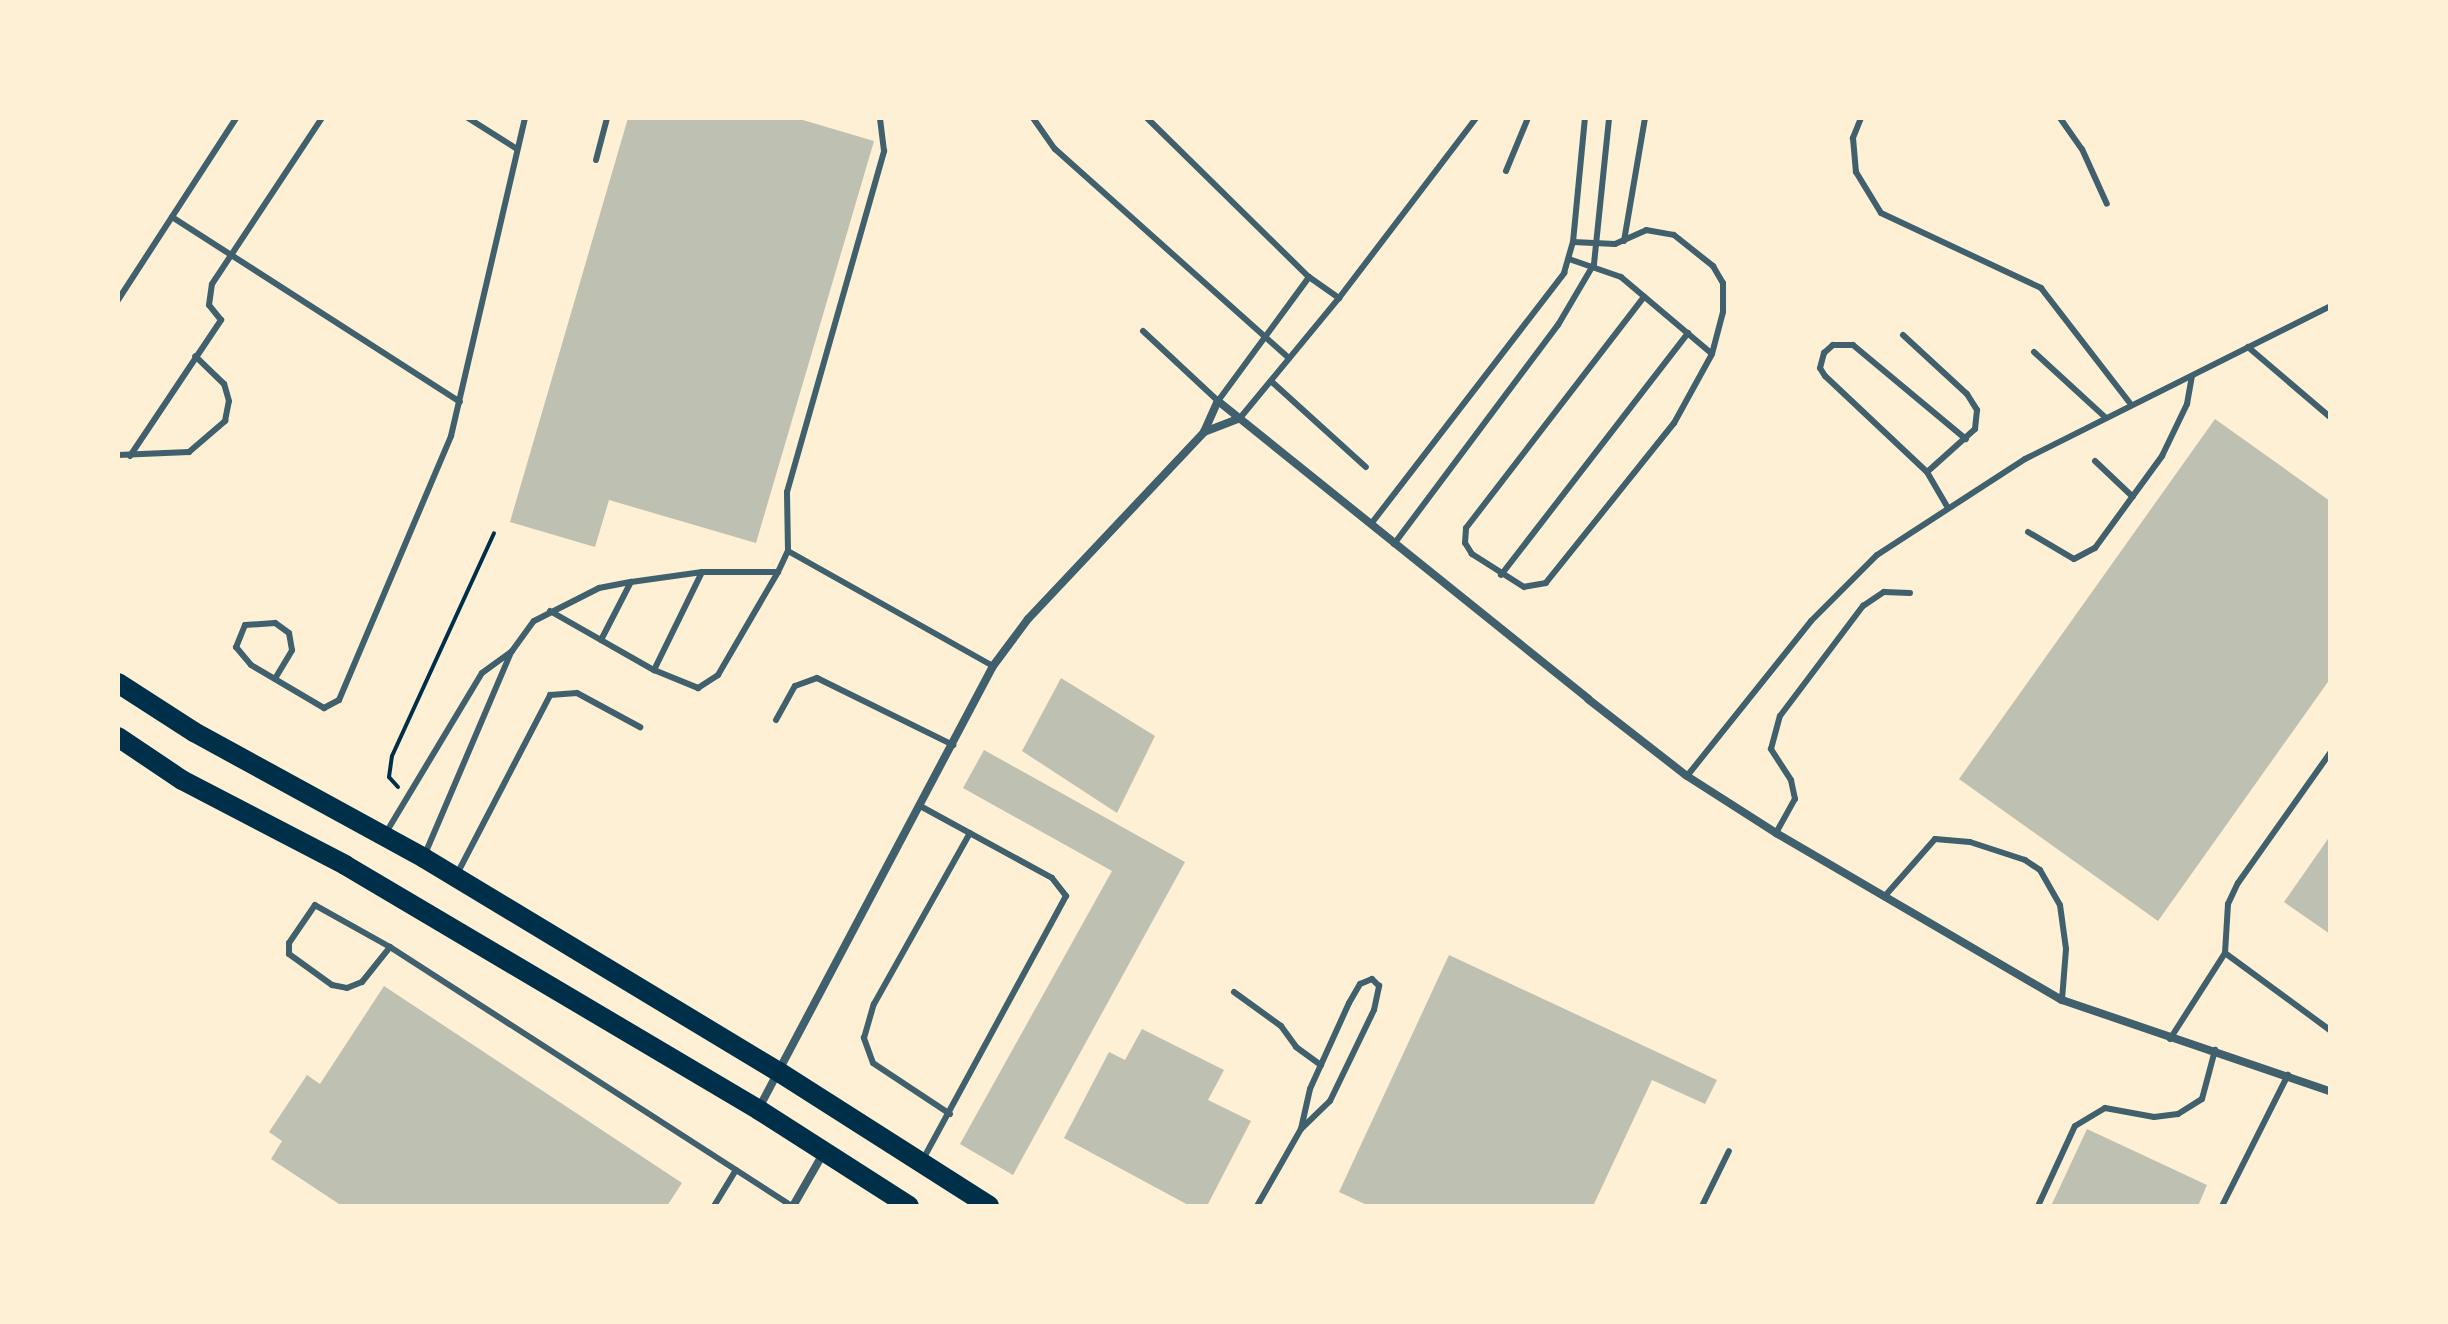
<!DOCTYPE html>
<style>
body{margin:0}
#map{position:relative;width:2448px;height:1324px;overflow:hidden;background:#fdf0d5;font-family:"Open Sans",sans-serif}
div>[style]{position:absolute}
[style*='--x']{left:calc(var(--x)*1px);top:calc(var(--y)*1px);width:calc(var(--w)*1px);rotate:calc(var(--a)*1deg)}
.building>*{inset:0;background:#bec0b2}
.path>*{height:4px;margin:-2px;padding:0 2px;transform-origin:2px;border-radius:2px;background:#003049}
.service>*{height:6px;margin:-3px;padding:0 3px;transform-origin:3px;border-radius:3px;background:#3f606c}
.minor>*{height:8px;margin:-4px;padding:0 4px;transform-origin:4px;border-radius:4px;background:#3f606c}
.primary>*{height:20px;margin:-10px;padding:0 10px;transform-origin:10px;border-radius:10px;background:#003049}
span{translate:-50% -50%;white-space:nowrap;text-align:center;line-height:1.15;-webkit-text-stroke:6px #fdf0d5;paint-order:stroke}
.frame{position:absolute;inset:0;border:120px solid #fdf0d5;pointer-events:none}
</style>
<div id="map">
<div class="building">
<div style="clip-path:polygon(628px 118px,796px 118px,874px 141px,756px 543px,609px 500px,595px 547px,510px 522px)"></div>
<div style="clip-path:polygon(2215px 419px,2330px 501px,2330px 679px,2158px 921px,1959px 779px)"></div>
<div style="clip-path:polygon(1061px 678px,1155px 736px,1117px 813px,1022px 751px)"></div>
<div style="clip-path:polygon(984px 750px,1185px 862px,1013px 1175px,960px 1144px,1112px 871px,963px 788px)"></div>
<div style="clip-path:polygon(2330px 836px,2330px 934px,2284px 902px)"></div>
<div style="clip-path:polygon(1449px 955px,1717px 1080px,1705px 1104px,1652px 1080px,1593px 1206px,1369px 1206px,1339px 1192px)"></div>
<div style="clip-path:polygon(384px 986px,682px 1183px,667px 1206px,342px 1206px,271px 1159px,282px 1141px,269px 1132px,307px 1075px,320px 1084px)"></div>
<div style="clip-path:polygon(1142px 1029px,1224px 1070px,1208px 1100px,1251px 1121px,1207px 1206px,1190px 1206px,1064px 1138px,1109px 1052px,1125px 1060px)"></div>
<div style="clip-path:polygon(2087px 1129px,2207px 1185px,2198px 1206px,2051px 1206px)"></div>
</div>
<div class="path">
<div style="--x:398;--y:787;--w:13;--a:-132"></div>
<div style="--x:389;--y:777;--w:21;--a:-82"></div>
<div style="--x:392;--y:756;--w:245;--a:-65.4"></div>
</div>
<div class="service">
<div style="--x:468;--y:118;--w:58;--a:32.3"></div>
<div style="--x:1033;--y:118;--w:38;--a:55"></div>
<div style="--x:1055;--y:149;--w:314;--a:41.8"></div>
<div style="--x:1147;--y:118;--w:227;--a:44.5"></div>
<div style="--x:1309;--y:277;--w:37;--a:35"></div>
<div style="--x:1861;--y:118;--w:22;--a:112"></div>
<div style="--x:1853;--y:138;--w:34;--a:85"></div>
<div style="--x:1856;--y:172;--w:48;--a:58.6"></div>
<div style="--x:1881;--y:213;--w:177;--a:25.1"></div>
<div style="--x:2041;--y:288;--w:145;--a:52.3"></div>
<div style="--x:2060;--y:118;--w:38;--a:55"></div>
<div style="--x:2082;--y:149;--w:60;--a:65.6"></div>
<div style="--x:596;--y:160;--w:43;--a:-75.3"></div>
<div style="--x:1506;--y:171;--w:57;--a:-67.5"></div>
<div style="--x:172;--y:217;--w:342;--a:32.7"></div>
<div style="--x:1624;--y:241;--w:125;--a:-80.3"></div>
<div style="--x:1573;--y:242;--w:42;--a:2.7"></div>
<div style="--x:1615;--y:244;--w:34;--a:-24"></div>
<div style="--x:1646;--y:230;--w:28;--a:10"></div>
<div style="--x:1674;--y:235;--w:50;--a:38.5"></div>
<div style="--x:1713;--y:266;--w:20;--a:60"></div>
<div style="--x:1723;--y:283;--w:29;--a:90"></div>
<div style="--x:1723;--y:312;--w:43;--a:104.7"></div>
<div style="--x:1712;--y:354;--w:79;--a:118.8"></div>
<div style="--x:1674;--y:423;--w:205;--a:128.7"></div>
<div style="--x:1546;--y:583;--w:22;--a:170"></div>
<div style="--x:1524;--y:587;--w:62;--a:-147.6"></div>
<div style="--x:1472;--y:554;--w:13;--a:-122"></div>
<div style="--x:1465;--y:543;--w:15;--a:-86"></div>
<div style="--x:1466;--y:528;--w:292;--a:-52.4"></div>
<div style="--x:1569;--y:259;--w:55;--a:19.1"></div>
<div style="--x:1621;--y:277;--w:119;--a:40.2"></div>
<div style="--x:118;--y:300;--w:217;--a:-57"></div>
<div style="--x:1143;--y:331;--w:103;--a:43"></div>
<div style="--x:1218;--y:401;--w:154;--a:-53.7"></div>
<div style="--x:1903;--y:335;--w:87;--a:42.7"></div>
<div style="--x:1967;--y:394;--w:19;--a:58"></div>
<div style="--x:1977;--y:410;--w:19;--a:96"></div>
<div style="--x:1975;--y:429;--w:64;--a:138.1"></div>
<div style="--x:2248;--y:347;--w:108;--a:40.5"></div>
<div style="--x:2034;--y:352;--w:96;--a:42.5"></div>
<div style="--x:1271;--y:381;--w:128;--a:42.2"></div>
<div style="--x:1240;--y:418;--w:156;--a:-50.5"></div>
<div style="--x:1339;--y:298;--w:226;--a:-52.7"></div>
<div style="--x:118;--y:455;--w:71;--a:-2.4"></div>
<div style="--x:189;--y:452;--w:48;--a:-40.7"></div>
<div style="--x:225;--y:421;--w:20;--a:-79"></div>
<div style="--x:229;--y:401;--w:18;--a:-106"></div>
<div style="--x:224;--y:384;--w:40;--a:-136"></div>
<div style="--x:130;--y:456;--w:164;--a:-56.2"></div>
<div style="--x:221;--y:320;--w:19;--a:-129"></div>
<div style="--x:209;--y:305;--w:21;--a:-82"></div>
<div style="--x:212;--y:284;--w:199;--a:-56.5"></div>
<div style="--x:2095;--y:461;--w:52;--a:43.5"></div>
<div style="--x:1948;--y:508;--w:42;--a:-120.3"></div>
<div style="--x:1927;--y:472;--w:140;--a:-136.7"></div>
<div style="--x:1825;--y:376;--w:9;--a:-122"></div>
<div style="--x:1820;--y:368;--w:16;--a:-75"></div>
<div style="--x:1824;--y:353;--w:12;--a:-42"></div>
<div style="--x:1833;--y:345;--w:20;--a:0"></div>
<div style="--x:1853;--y:345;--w:147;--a:39.8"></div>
<div style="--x:1371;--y:524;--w:317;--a:-52.4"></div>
<div style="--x:1564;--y:273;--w:32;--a:-74"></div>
<div style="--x:1573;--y:242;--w:125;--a:-84.5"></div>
<div style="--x:2028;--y:532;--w:53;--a:30.4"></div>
<div style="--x:2074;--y:559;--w:24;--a:-28"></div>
<div style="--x:2095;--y:548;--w:114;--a:-53.9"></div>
<div style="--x:2162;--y:456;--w:58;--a:-64.3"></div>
<div style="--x:2187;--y:404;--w:28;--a:-80"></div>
<div style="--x:1394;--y:544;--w:274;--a:-53.2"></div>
<div style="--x:1558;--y:325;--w:71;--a:-59.5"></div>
<div style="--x:1594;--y:264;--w:147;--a:-84.1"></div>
<div style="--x:788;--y:551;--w:235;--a:29.3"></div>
<div style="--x:1501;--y:575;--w:306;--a:-52.3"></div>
<div style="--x:550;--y:611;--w:120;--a:29.6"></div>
<div style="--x:654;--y:670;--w:48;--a:22.2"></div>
<div style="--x:698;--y:688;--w:24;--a:-33"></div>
<div style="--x:718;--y:675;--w:119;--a:-59.8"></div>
<div style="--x:601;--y:640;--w:65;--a:-62.7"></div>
<div style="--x:654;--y:670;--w:109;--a:-63.9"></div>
<div style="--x:276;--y:677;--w:31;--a:-59"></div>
<div style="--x:292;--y:650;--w:17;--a:-100"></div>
<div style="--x:289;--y:633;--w:17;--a:-144"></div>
<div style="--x:275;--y:623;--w:30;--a:176"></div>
<div style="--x:245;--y:625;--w:24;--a:112"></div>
<div style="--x:236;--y:647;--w:23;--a:50"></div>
<div style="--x:251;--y:665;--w:85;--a:30.5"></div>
<div style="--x:324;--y:708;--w:17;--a:-28"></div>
<div style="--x:339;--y:700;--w:287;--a:-67"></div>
<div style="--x:451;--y:436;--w:326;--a:-76.9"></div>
<div style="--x:776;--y:720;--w:39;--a:-61"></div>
<div style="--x:795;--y:686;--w:23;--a:-20"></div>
<div style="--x:817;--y:678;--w:152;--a:26.2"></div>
<div style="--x:1687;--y:776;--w:198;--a:-51.3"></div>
<div style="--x:1811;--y:621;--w:93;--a:-45"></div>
<div style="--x:1877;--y:555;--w:176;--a:-33"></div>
<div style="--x:2025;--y:459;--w:341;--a:-26.6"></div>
<div style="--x:922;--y:807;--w:148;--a:28.6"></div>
<div style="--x:1052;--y:878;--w:23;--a:52"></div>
<div style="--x:1066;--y:896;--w:299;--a:118.5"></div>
<div style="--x:387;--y:831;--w:184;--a:-59"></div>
<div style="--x:482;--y:673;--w:37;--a:-36"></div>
<div style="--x:512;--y:651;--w:37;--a:-54"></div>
<div style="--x:534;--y:621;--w:73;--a:-26.9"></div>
<div style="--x:599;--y:588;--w:33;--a:-11"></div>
<div style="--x:631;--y:582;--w:72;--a:-8"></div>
<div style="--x:702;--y:572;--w:76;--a:0"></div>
<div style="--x:778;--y:572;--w:23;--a:-65"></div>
<div style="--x:788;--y:551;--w:59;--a:-91"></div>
<div style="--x:787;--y:492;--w:355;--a:-74.1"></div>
<div style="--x:884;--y:151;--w:33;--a:-97"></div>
<div style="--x:1776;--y:833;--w:39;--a:-61"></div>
<div style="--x:1795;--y:799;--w:19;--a:-102"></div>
<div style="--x:1791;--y:780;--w:37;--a:-123"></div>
<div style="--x:1771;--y:749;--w:34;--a:-75"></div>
<div style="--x:1780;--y:716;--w:138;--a:-53"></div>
<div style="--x:1863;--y:606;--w:25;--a:-34"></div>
<div style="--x:1884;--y:592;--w:26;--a:2"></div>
<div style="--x:425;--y:854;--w:220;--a:-66.9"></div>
<div style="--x:457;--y:874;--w:202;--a:-62.5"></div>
<div style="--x:550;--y:695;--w:27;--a:-4"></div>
<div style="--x:577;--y:693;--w:72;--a:28.4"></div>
<div style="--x:1884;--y:897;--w:77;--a:-48.7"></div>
<div style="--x:1935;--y:839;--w:35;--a:5"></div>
<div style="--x:1970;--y:842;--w:58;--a:18.1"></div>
<div style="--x:2025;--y:860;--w:18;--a:34"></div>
<div style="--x:2040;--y:870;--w:40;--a:60.3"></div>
<div style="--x:2060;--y:905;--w:44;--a:82.2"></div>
<div style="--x:2066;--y:949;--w:51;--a:94.5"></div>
<div style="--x:390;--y:947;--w:86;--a:-150.8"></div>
<div style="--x:315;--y:905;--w:46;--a:124.4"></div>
<div style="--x:289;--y:943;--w:11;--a:90"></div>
<div style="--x:289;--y:954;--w:53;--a:35.8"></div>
<div style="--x:332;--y:985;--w:15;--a:11"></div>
<div style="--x:347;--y:988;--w:16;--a:-22"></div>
<div style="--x:362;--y:982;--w:45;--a:-51.3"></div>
<div style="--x:390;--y:947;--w:478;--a:32.8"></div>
<div style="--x:2225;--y:953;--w:130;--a:36.3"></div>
<div style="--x:1234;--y:992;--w:58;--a:35.9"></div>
<div style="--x:1281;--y:1026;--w:26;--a:54"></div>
<div style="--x:1296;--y:1047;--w:31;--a:36"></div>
<div style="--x:2170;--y:1039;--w:102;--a:-57.4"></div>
<div style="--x:2225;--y:953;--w:49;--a:-86.5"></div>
<div style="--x:2228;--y:904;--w:23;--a:-65"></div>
<div style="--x:2238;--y:883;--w:159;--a:-54.7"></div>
<div style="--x:950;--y:1114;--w:92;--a:-146.5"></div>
<div style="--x:873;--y:1063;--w:27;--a:-110"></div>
<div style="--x:864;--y:1038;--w:35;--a:-74"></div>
<div style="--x:874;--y:1004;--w:196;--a:-60.7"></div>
<div style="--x:714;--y:1206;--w:42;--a:-58.6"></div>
<div style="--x:1257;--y:1206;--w:89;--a:-60.3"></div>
<div style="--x:1301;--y:1129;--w:40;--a:-44"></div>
<div style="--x:1330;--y:1101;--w:101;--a:-64.2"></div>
<div style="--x:1374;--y:1010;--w:25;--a:-78"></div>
<div style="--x:1379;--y:986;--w:10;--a:-135"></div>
<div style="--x:1372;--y:979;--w:13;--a:157"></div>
<div style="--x:1360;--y:984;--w:22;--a:120"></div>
<div style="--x:1349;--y:1003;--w:94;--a:114.4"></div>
<div style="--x:1310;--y:1089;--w:41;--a:102.7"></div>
<div style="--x:1702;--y:1206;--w:61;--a:-63.9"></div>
<div style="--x:2038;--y:1206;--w:88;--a:-65.2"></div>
<div style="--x:2075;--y:1126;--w:35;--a:-31"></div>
<div style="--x:2105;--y:1108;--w:50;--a:10.4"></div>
<div style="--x:2154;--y:1117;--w:24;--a:-7"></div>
<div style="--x:2178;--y:1114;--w:28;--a:-32"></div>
<div style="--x:2202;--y:1099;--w:51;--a:-75.1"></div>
<div style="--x:2222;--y:1206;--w:147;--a:-63.3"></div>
</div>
<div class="minor">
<div style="--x:1204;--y:432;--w:39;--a:-21"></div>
<div style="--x:759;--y:1108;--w:500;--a:-62.1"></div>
<div style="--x:993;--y:666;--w:59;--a:-53.3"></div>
<div style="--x:1028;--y:619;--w:257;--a:-46.7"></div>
<div style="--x:1204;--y:432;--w:34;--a:-66"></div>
<div style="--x:1218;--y:401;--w:475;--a:38.8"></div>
<div style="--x:1588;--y:699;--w:125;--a:37.9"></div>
<div style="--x:1687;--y:776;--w:106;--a:32.6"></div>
<div style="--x:1776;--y:833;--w:331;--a:30.3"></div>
<div style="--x:2062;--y:1000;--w:283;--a:18.8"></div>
<div style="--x:793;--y:1206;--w:62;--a:-60.1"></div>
</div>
<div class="primary">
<div style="--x:118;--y:683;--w:90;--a:32.8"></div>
<div style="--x:194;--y:732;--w:262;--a:28.7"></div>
<div style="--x:424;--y:858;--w:415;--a:31.1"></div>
<div style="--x:779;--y:1072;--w:249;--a:32.5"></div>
<div style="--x:118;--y:737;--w:77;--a:33.9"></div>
<div style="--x:182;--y:780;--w:184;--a:27.5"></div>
<div style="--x:345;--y:865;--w:481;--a:30.6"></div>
<div style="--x:759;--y:1110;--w:178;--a:32.6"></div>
</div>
<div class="frame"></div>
</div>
